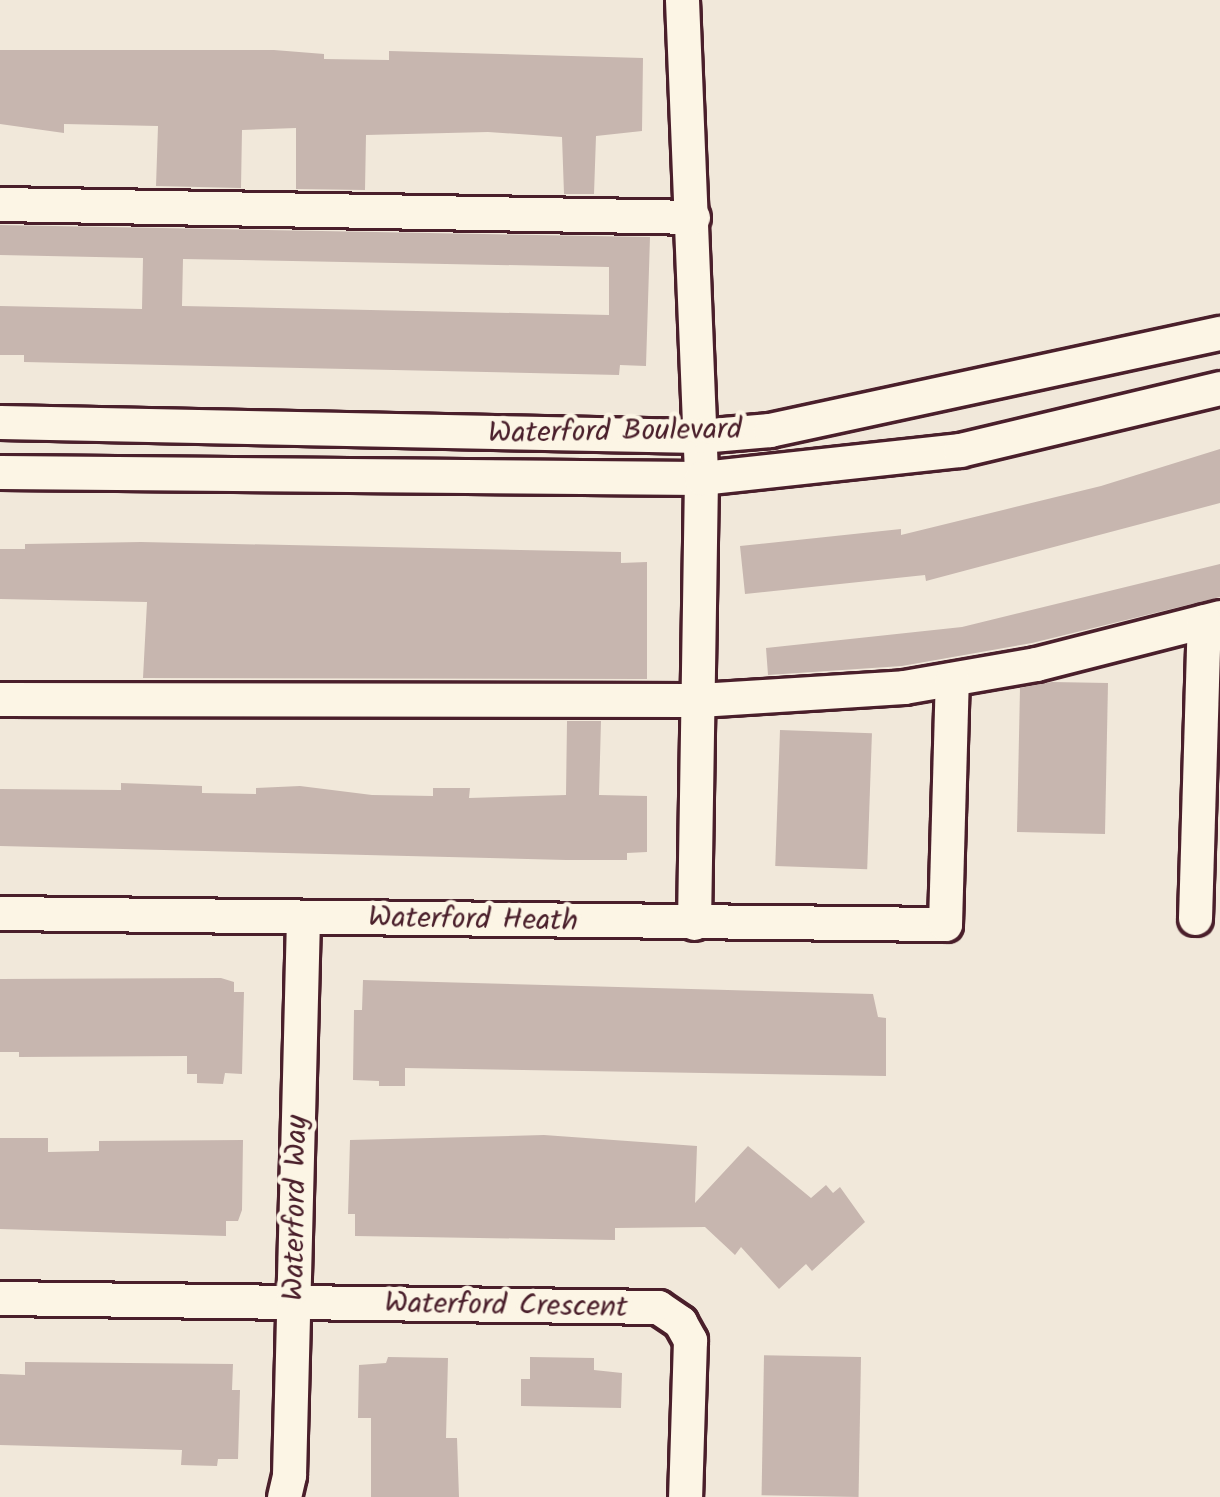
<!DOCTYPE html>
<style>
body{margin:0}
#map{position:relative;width:1220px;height:1497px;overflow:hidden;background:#f1e8da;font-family:Kalam,sans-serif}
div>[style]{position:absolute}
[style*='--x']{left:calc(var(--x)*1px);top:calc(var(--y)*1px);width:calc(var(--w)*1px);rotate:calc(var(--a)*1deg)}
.building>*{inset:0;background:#c7b6af;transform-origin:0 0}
.roads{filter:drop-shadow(3px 0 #4a1f2b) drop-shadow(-3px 0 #4a1f2b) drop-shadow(0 3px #4a1f2b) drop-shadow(0 -3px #4a1f2b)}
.minor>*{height:33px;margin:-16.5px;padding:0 16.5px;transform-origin:16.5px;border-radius:16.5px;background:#fcf5e5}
span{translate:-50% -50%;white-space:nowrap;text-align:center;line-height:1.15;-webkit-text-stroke:9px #fcf5e5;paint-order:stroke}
.street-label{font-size:30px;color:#4a1f2b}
</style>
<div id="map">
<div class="building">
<div style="clip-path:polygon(0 50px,274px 50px,324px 54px,324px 59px,389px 60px,389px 51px,643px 58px,642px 131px,596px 136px,594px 194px,564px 194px,562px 137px,488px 132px,366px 135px,365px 190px,296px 189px,296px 128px,242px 130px,241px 188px,156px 186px,158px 126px,64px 124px,64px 133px,0 124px)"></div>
<div style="clip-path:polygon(evenodd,0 225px,650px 237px,646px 366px,620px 365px,619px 375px,24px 362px,24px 355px,0 355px,0 306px,142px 309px,143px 258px,0 255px,0 225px,183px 259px,609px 267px,609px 315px,182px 306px,183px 259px)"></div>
<div style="clip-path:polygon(1220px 449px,1220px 503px,926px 581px,925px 575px,745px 594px,740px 546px,901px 529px,901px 535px,1101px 486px)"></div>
<div style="clip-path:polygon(141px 542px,621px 552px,621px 563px,647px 562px,647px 679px,143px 678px,147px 602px,0 599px,0 549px,25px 549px,25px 544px)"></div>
<div style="clip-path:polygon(1220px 564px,1220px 597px,1032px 643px,902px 666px,768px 675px,766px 648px,962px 627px)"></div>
<div style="clip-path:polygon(1052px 682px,1108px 683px,1105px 834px,1017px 832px,1020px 688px)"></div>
<div style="clip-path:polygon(567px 721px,601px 721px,599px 795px,647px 796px,647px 852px,627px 853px,627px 860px,566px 860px,0 846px,0 789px,121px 790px,121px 783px,202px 786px,202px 793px,256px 794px,256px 788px,300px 786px,372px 795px,433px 796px,433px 788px,470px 788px,469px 798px,566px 795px)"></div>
<div style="left:780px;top:730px;width:92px;height:136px;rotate:2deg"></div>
<div style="clip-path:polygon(221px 978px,234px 982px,234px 992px,244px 992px,242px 1074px,225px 1073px,223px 1084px,197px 1083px,197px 1074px,187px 1074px,187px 1056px,19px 1057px,19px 1052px,0 1052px,0 979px)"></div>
<div style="clip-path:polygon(363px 980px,873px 994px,878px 1017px,886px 1018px,886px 1076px,405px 1068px,405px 1086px,379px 1086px,379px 1081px,353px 1080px,354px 1010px,362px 1010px)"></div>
<div style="clip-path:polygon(544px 1135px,697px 1146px,695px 1203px,748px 1146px,811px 1198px,826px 1185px,833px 1193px,840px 1187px,865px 1222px,812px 1271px,806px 1264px,779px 1289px,741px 1247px,735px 1255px,705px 1227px,615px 1228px,615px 1240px,355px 1236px,355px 1214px,348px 1214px,350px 1140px)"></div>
<div style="clip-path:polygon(0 1138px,48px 1138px,48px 1152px,99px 1151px,99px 1141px,243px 1140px,242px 1210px,238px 1221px,226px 1221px,226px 1236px,0 1229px)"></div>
<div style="clip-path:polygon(388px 1357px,448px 1358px,446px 1438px,457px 1438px,459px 1497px,371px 1497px,371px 1418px,358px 1418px,359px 1365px,386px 1363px)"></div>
<div style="clip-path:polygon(530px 1357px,594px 1358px,594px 1370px,622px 1373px,621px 1408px,521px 1406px,521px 1379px,530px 1379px)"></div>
<div style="left:861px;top:1357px;width:140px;height:97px;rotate:91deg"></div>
<div style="clip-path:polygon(25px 1362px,233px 1364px,232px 1390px,240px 1390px,238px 1459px,218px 1459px,217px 1466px,181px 1465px,182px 1450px,0 1445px,0 1374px,25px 1375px)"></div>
</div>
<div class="roads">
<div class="minor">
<div style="--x:682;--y:0;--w:478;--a:87.7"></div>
<div style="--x:701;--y:478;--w:445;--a:90.9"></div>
<div style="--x:0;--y:204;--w:693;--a:1.07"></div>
<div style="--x:0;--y:422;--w:700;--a:1.15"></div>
<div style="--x:700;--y:436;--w:70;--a:-4.9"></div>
<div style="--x:770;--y:430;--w:460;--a:-12.2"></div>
<div style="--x:0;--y:472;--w:701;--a:0.49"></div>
<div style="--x:701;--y:478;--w:261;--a:-6.2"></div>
<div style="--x:960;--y:450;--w:267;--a:-13.4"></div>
<div style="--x:0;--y:699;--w:699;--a:0.08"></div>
<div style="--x:699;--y:700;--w:205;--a:-3.6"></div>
<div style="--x:904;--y:687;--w:134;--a:-9.9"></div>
<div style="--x:1036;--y:664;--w:190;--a:-14.3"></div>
<div style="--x:0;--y:913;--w:945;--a:0.67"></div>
<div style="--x:945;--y:924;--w:245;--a:-88.4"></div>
<div style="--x:1195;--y:918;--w:297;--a:-88.3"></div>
<div style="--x:0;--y:1298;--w:658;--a:0.78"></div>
<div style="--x:658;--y:1307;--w:27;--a:34"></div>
<div style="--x:680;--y:1322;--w:21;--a:61"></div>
<div style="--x:690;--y:1340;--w:157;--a:91.8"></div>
<div style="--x:284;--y:1497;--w:23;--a:-77"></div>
<div style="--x:289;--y:1475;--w:558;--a:-88.56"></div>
</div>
</div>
<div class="street-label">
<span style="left:615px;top:432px;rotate:-1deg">Waterford Boulevard</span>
<span style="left:473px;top:920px;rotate:1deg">Waterford Heath</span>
<span style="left:296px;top:1208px;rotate:-89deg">Waterford Way</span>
<span style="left:506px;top:1306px;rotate:1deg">Waterford Crescent</span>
</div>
</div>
